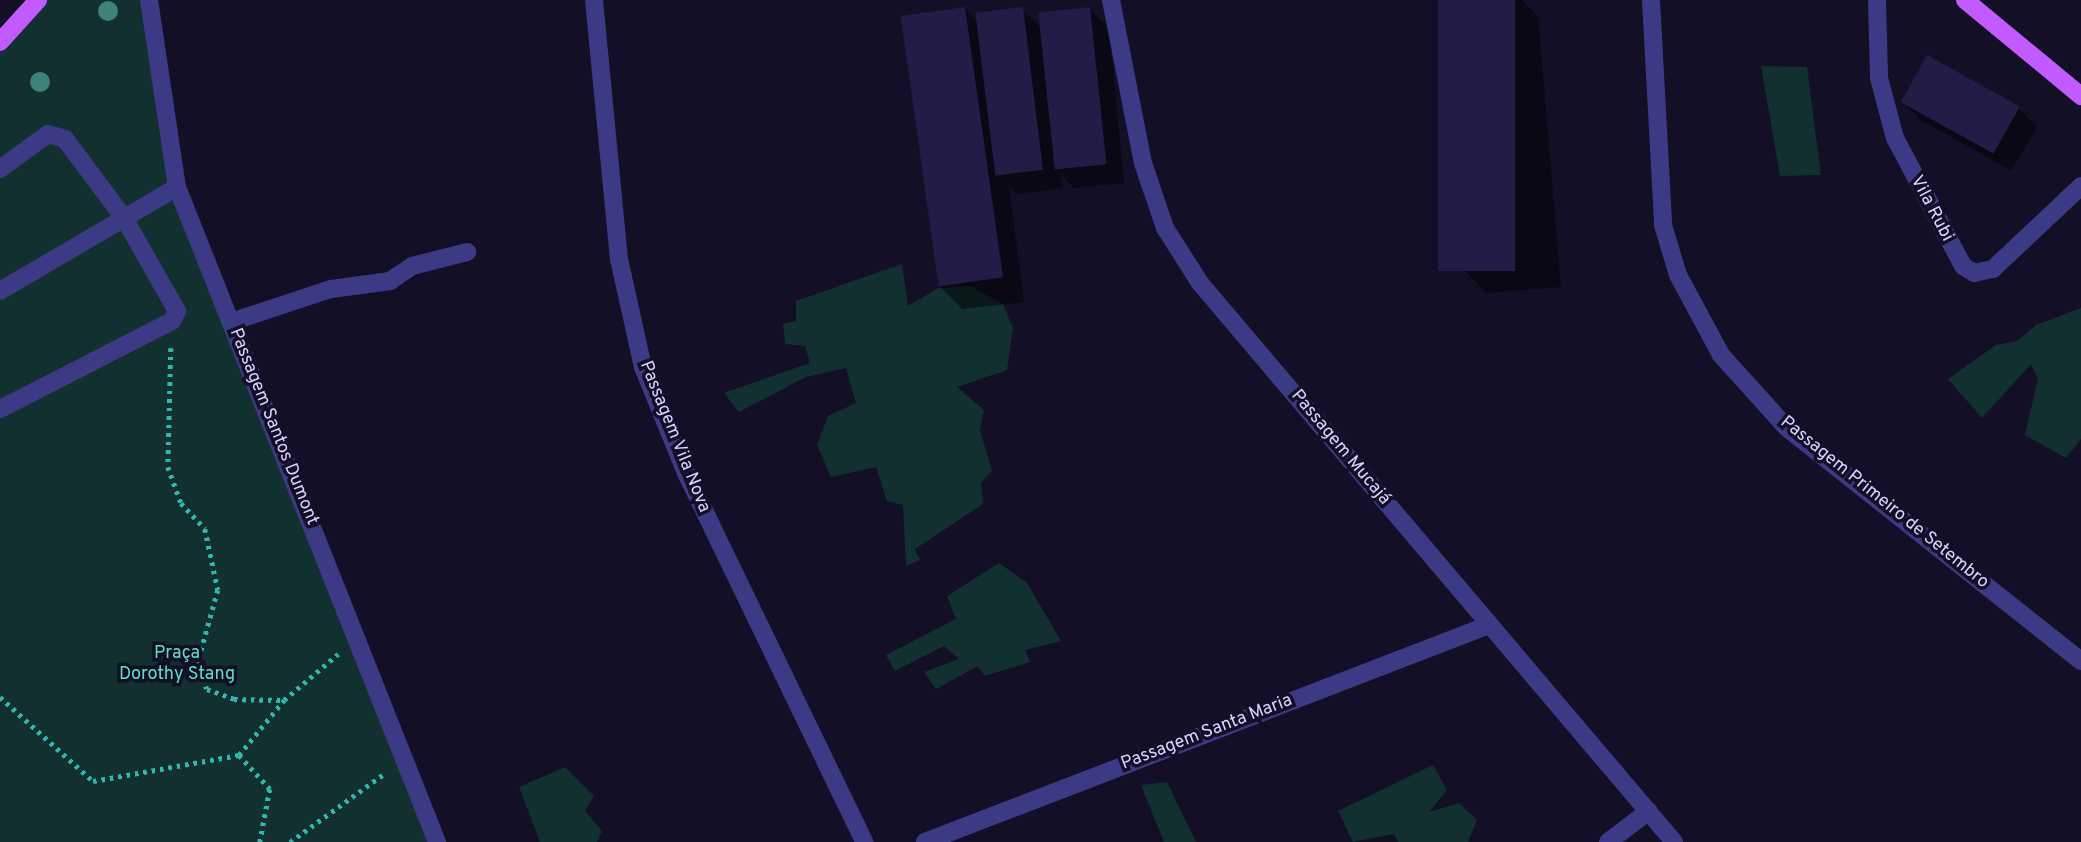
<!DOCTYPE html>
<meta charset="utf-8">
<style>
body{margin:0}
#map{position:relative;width:2081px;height:842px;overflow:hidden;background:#130f26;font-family:Overpass,sans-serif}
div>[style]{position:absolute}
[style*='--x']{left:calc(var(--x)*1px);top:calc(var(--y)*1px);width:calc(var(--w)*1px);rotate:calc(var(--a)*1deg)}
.green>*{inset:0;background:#12302f}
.shadow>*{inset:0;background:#0007}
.building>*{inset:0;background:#241b47;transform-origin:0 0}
.path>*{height:4.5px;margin-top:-2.25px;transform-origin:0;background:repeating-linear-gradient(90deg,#2fb8b0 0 3.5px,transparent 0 8.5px)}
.minor>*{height:18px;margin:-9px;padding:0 9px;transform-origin:9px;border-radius:9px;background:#3d3a85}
.major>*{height:18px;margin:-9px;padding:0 9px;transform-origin:9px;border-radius:9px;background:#c25bff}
.trees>*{width:20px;height:20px;margin:-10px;border-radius:50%;background:#3d827b}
span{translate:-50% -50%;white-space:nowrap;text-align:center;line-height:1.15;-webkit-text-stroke:7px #130f26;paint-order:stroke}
.street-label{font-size:18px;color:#d9d4ff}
.park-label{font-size:18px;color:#5fe0c0}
</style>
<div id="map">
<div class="green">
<div style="clip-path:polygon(38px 0,149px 0,177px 187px,437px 842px,0 842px,0 42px)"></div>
<div style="clip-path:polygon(1761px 66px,1807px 67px,1821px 175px,1780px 176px)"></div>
<div style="clip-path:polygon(902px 264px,908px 306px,938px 288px,970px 286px,1003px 304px,1013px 328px,1007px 370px,957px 387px,984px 410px,980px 430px,992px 471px,981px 483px,983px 504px,915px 549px,920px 560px,906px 566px,903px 505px,887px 501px,876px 467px,831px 477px,817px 445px,828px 416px,856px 403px,846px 368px,806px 377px,739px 412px,724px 393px,810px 363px,805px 346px,785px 344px,783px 324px,796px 321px,796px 301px)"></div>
<div style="clip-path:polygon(2081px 308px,2081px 439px,2066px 458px,2025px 435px,2038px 378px,2031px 364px,1982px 418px,1948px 379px,1996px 345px,2017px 341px,2036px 325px)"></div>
<div style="clip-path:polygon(999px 563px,1027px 583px,1061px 641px,1025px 650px,1030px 662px,985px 676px,978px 666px,936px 689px,924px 672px,959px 659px,944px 646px,895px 671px,886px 655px,956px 619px,947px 596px)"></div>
<div style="clip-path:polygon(1433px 765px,1447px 790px,1429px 812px,1459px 803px,1477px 820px,1468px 842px,1398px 842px,1394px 834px,1353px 842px,1338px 811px)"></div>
<div style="clip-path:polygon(565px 767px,594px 796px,585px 811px,602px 831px,597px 842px,540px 842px,519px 787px)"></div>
<div style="clip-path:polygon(1167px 782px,1196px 842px,1164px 842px,1141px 785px)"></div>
</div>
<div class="shadow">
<div style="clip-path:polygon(1440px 0,1522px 0,1538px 16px,1561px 287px,1487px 293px,1463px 269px)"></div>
<div style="clip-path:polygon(964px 8px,978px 22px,1022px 9px,1041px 28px,1090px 9px,1109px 28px,1124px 183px,1074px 188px,1061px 174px,1063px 188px,1017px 194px,1009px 186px,1024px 302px,962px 309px,938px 285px)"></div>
<div style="clip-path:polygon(1902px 101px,2018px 108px,2037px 127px,2011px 171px,1921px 120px)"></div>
</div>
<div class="building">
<div style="left:1438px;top:0;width:77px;height:271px"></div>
<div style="left:965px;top:7px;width:273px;height:65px;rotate:82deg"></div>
<div style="left:1023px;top:7px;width:164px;height:48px;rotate:83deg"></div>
<div style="left:1090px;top:7px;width:158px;height:52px;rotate:84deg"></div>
<div style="left:1927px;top:55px;width:106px;height:54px;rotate:29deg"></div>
</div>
<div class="path">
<div style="--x:171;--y:348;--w:119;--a:91.4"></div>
<div style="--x:168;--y:467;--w:38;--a:70"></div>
<div style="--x:181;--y:503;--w:35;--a:47"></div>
<div style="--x:205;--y:529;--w:62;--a:78"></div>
<div style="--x:218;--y:590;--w:75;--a:105.5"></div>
<div style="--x:198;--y:662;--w:28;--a:72"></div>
<div style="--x:207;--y:689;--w:29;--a:20"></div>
<div style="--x:234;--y:699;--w:50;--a:1.1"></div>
<div style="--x:0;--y:697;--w:125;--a:42.1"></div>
<div style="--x:93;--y:781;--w:148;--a:-10.1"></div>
<div style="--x:239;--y:755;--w:46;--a:47.6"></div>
<div style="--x:270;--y:789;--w:54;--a:100.7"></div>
<div style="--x:239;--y:755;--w:71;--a:-50.7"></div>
<div style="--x:284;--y:700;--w:71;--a:-40.4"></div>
<div style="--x:290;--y:842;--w:117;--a:-36"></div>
</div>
<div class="minor">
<div style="--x:149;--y:0;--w:189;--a:81.5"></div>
<div style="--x:177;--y:187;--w:705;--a:68.35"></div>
<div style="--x:594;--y:0;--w:260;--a:84.5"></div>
<div style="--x:619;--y:259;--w:111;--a:77.5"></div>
<div style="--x:643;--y:367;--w:114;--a:67.9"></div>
<div style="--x:686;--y:473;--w:410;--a:64.2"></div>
<div style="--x:1111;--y:0;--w:166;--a:78.9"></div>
<div style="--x:1143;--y:163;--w:69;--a:71.3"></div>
<div style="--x:1165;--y:228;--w:65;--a:57.5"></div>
<div style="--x:1200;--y:283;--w:733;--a:49.7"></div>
<div style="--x:1651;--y:0;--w:225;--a:86.9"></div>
<div style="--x:1663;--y:225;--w:52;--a:73.3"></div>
<div style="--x:1678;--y:275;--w:91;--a:61.7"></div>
<div style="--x:1721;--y:355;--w:98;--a:47.9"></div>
<div style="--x:1787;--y:428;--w:375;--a:38.4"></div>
<div style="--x:1877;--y:0;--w:78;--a:88.5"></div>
<div style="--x:1879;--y:78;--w:62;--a:75.1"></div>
<div style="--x:1895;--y:138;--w:145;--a:62"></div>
<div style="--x:1963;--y:266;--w:13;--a:32"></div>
<div style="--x:1974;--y:273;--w:19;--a:-12"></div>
<div style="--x:1993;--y:269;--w:121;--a:-43.3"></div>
<div style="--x:0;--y:169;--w:59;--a:-36.1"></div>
<div style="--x:48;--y:134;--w:18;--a:16"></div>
<div style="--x:65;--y:139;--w:99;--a:53.2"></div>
<div style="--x:124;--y:218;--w:107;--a:60.3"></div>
<div style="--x:177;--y:311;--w:11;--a:117"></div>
<div style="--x:172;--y:321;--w:193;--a:152.9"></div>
<div style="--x:0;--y:291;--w:205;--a:-30.4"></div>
<div style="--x:231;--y:322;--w:105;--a:-18.3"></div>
<div style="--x:331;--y:289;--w:60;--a:-7.7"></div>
<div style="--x:390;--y:281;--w:27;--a:-34"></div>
<div style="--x:412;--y:266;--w:57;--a:-14.3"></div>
<div style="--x:925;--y:842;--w:604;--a:-21.04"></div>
<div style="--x:1608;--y:842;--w:51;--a:-37.1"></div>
</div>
<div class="major">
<div style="--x:1965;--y:0;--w:151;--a:39.6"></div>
<div style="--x:0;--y:42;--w:57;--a:-47.9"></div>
</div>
<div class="trees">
<div style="left:108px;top:11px"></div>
<div style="left:40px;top:82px"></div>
</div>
<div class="street-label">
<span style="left:1931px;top:209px;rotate:62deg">Vila Rubi</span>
<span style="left:273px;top:427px;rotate:68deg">Passagem Santos Dumont</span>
<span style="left:674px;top:437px;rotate:68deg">Passagem Vila Nova</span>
<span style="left:1340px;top:448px;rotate:50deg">Passagem Mucajá</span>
<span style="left:1884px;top:503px;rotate:39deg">Passagem Primeiro de Setembro</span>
<span style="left:1207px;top:733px;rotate:-21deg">Passagem Santa Maria</span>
</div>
<div class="park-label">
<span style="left:177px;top:665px">Praça<br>Dorothy Stang</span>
</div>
</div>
